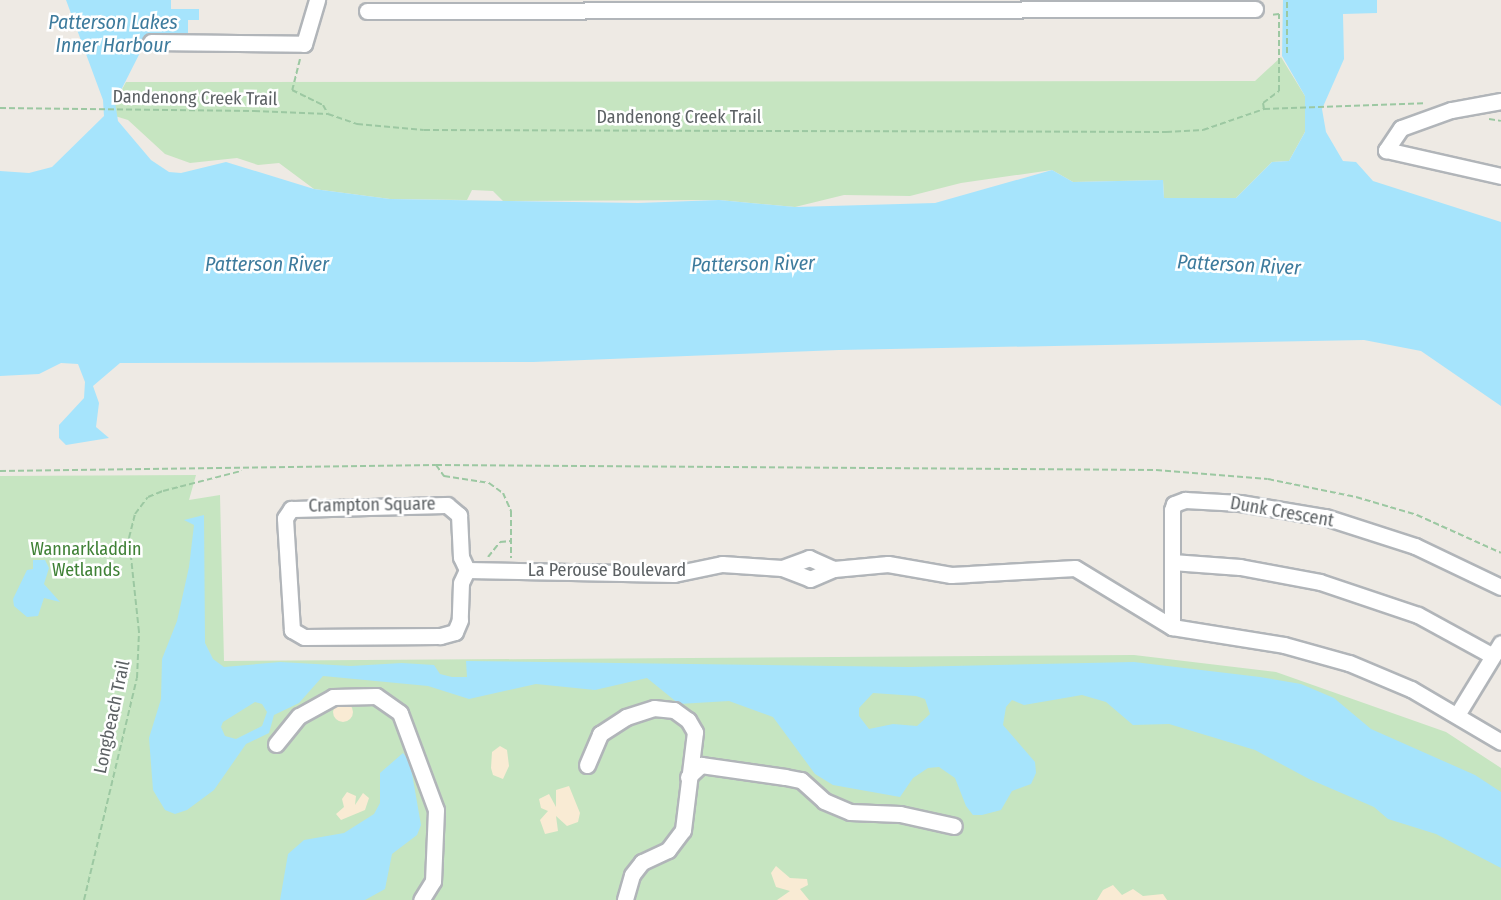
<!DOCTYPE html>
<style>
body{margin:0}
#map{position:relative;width:1501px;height:900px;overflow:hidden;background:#eeeae4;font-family:"Fira Sans Condensed",sans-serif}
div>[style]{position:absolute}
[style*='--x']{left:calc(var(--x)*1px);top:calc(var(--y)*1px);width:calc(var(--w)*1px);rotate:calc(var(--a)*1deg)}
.green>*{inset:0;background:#c6e5c1}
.sand>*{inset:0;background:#f9ebd4}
.round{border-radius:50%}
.water>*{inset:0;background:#a6e4fc}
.path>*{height:2px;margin-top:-1px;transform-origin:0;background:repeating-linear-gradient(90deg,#9cc8a2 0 6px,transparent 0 9px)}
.roads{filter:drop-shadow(2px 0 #b1b5b9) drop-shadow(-2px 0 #b1b5b9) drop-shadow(0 2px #b1b5b9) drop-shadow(0 -2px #b1b5b9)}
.minor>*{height:15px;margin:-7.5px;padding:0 7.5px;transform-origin:7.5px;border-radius:7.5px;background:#fff}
span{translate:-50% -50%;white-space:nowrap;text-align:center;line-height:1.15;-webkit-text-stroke:5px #fff;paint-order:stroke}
.street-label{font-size:18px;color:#5c6164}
.park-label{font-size:18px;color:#3f8136}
.water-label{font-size:20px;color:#3d7b9d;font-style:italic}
</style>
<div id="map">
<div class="green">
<div style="clip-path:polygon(1281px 57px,1305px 96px,1306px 130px,1289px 161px,1272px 162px,1236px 198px,1164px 198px,1163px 180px,1073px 182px,1052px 170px,961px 183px,910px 196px,844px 195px,795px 207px,719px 200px,503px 201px,493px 191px,472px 190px,467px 200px,390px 199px,314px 189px,279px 163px,258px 165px,237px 158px,190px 163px,165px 154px,128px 120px,115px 116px,115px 102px,126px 82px,1255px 81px)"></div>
<div style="clip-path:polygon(196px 475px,189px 500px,220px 495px,224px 661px,1134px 655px,1276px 672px,1446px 732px,1501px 768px,1501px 900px,0 900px,0 476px)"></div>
</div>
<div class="sand">
<div class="round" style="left:333px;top:702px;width:20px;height:20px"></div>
<div style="clip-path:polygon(500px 746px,507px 750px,509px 766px,503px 779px,493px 775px,491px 768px,492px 752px)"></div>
<div style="clip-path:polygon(569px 786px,580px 813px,578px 822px,567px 826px,556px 816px,558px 831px,545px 834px,540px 820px,548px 811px,541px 808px,539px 799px,549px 794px,556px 807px,556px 790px)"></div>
<div style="clip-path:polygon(347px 792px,356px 796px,355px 805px,363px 793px,369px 798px,365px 810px,341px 820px,336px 814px,344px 807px,342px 799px)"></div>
<div style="clip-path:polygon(776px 866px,790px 878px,807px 879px,808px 885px,800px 889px,809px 900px,777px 900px,790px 891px,776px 887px,771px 873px)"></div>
<div style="clip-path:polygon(1113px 885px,1122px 895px,1133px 889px,1143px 896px,1163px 894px,1167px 900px,1097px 900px,1103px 890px)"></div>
</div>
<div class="water">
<div style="clip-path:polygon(66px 0,171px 0,171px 9px,199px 9px,199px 20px,188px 20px,188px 35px,149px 35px,115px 102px,118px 121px,151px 160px,169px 172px,181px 173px,226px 162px,314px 189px,390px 199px,638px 203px,719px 200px,795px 207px,935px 203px,1052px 170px,1073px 182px,1163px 180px,1164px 198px,1236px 198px,1272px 162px,1289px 161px,1305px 132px,1305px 96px,1282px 56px,1283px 0,1377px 0,1377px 13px,1343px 14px,1344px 59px,1322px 109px,1326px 132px,1343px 161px,1356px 162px,1373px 181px,1501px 222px,1501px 406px,1421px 351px,1364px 340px,839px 350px,533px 362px,120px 363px,93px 386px,99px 403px,96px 427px,109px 438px,66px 445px,59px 438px,59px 425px,84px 398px,85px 382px,78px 364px,61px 363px,39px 374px,0 376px,0 171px,29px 173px,52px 167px,104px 116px,103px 100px)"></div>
<div style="clip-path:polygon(evenodd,204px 515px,205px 643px,213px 659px,224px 667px,280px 662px,351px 666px,402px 663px,434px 665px,440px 674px,452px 677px,467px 677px,466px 661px,909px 667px,1134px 662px,1260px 677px,1301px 684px,1334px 698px,1371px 729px,1475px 775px,1501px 792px,1501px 868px,1436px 834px,1388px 819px,1374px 807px,1309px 779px,1255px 750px,1169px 724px,1133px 725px,1106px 702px,1082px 695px,1024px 705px,1012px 700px,1006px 707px,1003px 725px,1035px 762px,1036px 773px,1031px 784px,1012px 791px,1001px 810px,982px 815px,973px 815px,966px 806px,955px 778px,939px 767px,928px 768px,913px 778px,900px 797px,833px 785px,815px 774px,773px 717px,729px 701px,679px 704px,647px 678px,595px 690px,536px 684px,469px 699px,428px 686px,323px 676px,299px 703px,274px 715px,269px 733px,246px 744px,214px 790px,187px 810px,175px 814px,165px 810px,153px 790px,149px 738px,161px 699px,162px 659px,177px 621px,189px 567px,194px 525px,184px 520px,204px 515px,873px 693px,916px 696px,925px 699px,930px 714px,917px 726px,893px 724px,869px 729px,859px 716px,859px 708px,873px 693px,204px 515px,255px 702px,262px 704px,267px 712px,262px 726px,236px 739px,225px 736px,221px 727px,223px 722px,255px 702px)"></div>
<div style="clip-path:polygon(33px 560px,45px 560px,49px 568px,44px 584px,60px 602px,44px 598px,38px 616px,27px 617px,14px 606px,13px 599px,27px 570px,33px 569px)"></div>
<div style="clip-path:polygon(403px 753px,410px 762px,421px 825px,417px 835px,392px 854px,385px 889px,365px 900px,280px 900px,288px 854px,304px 840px,344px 833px,374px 814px,380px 803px,380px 773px)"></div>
</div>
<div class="path">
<div style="--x:1287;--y:53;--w:53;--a:-90"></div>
<div style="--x:300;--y:59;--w:32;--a:104"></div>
<div style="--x:292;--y:90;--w:34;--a:26"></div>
<div style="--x:323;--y:105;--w:10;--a:61"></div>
<div style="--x:0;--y:108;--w:254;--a:0.7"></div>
<div style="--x:254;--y:111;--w:74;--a:2.3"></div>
<div style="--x:328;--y:114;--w:31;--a:19"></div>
<div style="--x:357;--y:124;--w:67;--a:5.1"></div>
<div style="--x:424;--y:130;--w:742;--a:0.15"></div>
<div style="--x:1166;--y:132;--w:37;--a:-3"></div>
<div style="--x:1203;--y:130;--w:65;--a:-19"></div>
<div style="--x:1264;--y:109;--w:160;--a:-2.1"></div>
<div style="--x:1264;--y:109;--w:6;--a:-99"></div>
<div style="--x:1263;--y:103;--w:20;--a:-37"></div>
<div style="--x:1279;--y:91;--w:77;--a:-90"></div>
<div style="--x:1279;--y:14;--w:9;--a:174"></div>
<div style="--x:1489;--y:119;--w:12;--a:9"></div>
<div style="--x:436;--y:465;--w:14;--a:54"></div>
<div style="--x:444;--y:476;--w:46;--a:8.8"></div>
<div style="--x:489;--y:483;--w:17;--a:36"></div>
<div style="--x:503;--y:493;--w:20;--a:66"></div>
<div style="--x:511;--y:511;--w:47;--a:90"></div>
<div style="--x:0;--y:471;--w:436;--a:-0.8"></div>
<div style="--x:436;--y:465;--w:720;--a:0.4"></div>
<div style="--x:1156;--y:470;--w:112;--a:4.6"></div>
<div style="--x:1268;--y:479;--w:90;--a:11.6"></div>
<div style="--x:1356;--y:497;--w:64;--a:16.4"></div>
<div style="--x:1417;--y:515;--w:92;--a:24.3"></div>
<div style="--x:488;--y:557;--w:19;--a:-51"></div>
<div style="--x:500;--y:542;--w:11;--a:-5"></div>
<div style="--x:84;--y:900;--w:228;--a:-76.6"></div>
<div style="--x:137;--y:678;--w:46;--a:-87.5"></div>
<div style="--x:139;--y:632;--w:95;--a:-96.1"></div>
<div style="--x:129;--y:538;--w:25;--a:-76"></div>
<div style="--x:135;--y:514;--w:21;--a:-53"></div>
<div style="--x:148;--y:497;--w:16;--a:-22"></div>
<div style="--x:163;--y:491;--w:81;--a:-14.4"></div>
</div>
<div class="roads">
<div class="minor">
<div style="--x:367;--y:11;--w:888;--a:-0.13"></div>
<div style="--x:151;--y:42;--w:153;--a:0.7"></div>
<div style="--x:304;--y:44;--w:46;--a:-73.5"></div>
<div style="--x:1501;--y:101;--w:51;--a:169.8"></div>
<div style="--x:1451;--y:110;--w:53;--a:160.2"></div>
<div style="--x:1401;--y:128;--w:27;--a:124"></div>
<div style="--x:1386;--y:150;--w:118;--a:12.7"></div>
<div style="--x:447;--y:505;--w:16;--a:40"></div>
<div style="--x:459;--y:515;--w:42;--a:87.3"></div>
<div style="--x:461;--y:557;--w:14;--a:65"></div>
<div style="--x:467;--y:570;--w:14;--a:115"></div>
<div style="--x:461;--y:583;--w:37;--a:92"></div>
<div style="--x:460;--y:620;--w:13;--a:113"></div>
<div style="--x:455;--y:632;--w:16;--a:165"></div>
<div style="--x:440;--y:636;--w:136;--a:179.6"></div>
<div style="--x:304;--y:637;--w:14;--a:-150"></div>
<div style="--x:292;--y:630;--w:112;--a:-93.6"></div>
<div style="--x:285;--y:518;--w:11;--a:-56"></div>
<div style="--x:291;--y:509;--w:156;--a:-1.5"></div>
<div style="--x:1172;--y:562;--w:68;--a:4.2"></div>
<div style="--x:1240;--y:567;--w:81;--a:10.6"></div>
<div style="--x:1320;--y:582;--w:103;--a:18.6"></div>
<div style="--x:1418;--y:615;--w:85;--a:28.7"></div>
<div style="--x:782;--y:568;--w:29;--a:-20"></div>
<div style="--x:809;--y:558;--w:27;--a:24"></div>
<div style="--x:467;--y:570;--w:207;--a:1.1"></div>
<div style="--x:674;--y:574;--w:49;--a:-11.8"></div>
<div style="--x:722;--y:564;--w:60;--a:3.8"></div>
<div style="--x:782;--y:568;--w:30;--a:21"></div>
<div style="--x:810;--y:579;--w:26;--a:-23"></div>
<div style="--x:834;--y:569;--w:54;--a:-5.3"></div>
<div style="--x:888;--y:564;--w:64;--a:9.9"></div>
<div style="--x:951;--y:575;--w:124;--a:-3.2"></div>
<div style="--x:1075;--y:568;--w:114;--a:31.3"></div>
<div style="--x:1172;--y:627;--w:113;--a:9.1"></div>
<div style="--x:1284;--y:645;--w:67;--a:15.5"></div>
<div style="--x:1349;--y:663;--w:67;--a:22.8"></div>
<div style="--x:1411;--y:689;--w:104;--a:30.5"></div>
<div style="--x:1172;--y:627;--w:117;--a:-90"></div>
<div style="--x:1172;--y:510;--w:6;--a:-72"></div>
<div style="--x:1174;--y:504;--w:12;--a:-20"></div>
<div style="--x:1185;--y:500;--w:55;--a:3.1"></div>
<div style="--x:1240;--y:503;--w:86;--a:9.4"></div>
<div style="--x:1325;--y:517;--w:95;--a:17.9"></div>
<div style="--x:1415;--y:546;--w:95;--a:25.5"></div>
<div style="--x:1457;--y:715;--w:84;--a:-58.6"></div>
<div style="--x:276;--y:744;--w:36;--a:-51"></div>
<div style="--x:299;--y:716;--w:39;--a:-29"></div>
<div style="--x:333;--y:697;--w:43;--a:-1.3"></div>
<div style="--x:376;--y:696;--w:29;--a:35"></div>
<div style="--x:400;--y:713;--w:103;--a:69.6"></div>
<div style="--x:436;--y:810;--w:71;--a:92.4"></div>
<div style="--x:433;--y:881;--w:22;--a:122"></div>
<div style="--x:587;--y:765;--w:34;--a:-67"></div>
<div style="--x:600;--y:734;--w:31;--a:-33"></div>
<div style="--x:626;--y:717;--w:29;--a:-18"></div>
<div style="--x:654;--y:708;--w:20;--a:6"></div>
<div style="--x:674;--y:710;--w:17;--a:36"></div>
<div style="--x:688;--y:720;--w:14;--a:60"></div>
<div style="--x:695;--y:732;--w:99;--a:97"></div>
<div style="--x:683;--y:830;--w:25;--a:127"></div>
<div style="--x:668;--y:850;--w:29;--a:155"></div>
<div style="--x:642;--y:862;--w:16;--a:128"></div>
<div style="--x:632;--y:875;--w:26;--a:106"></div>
<div style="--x:688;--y:777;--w:18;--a:-43"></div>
<div style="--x:701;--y:765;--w:85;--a:8.1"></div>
<div style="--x:785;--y:777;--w:16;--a:11"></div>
<div style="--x:801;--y:780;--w:31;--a:42"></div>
<div style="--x:824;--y:801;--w:28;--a:23"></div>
<div style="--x:850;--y:812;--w:50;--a:2.3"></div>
<div style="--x:900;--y:814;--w:55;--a:12.5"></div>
</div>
</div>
<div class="street-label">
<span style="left:195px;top:98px;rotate:1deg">Dandenong Creek Trail</span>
<span style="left:679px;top:117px">Dandenong Creek Trail</span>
<span style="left:372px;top:505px;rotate:-1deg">Crampton Square</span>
<span style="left:1282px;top:512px;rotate:10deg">Dunk Crescent</span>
<span style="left:607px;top:570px">La Perouse Boulevard</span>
<span style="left:112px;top:717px;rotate:-78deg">Longbeach Trail</span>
</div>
<div class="park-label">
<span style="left:86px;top:560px">Wannarkladdin<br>Wetlands</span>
</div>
<div class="water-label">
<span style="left:113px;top:34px">Patterson Lakes<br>Inner Harbour</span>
<span style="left:267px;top:264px">Patterson River</span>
<span style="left:753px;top:264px;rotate:-1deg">Patterson River</span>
<span style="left:1239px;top:265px;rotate:3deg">Patterson River</span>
</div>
</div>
